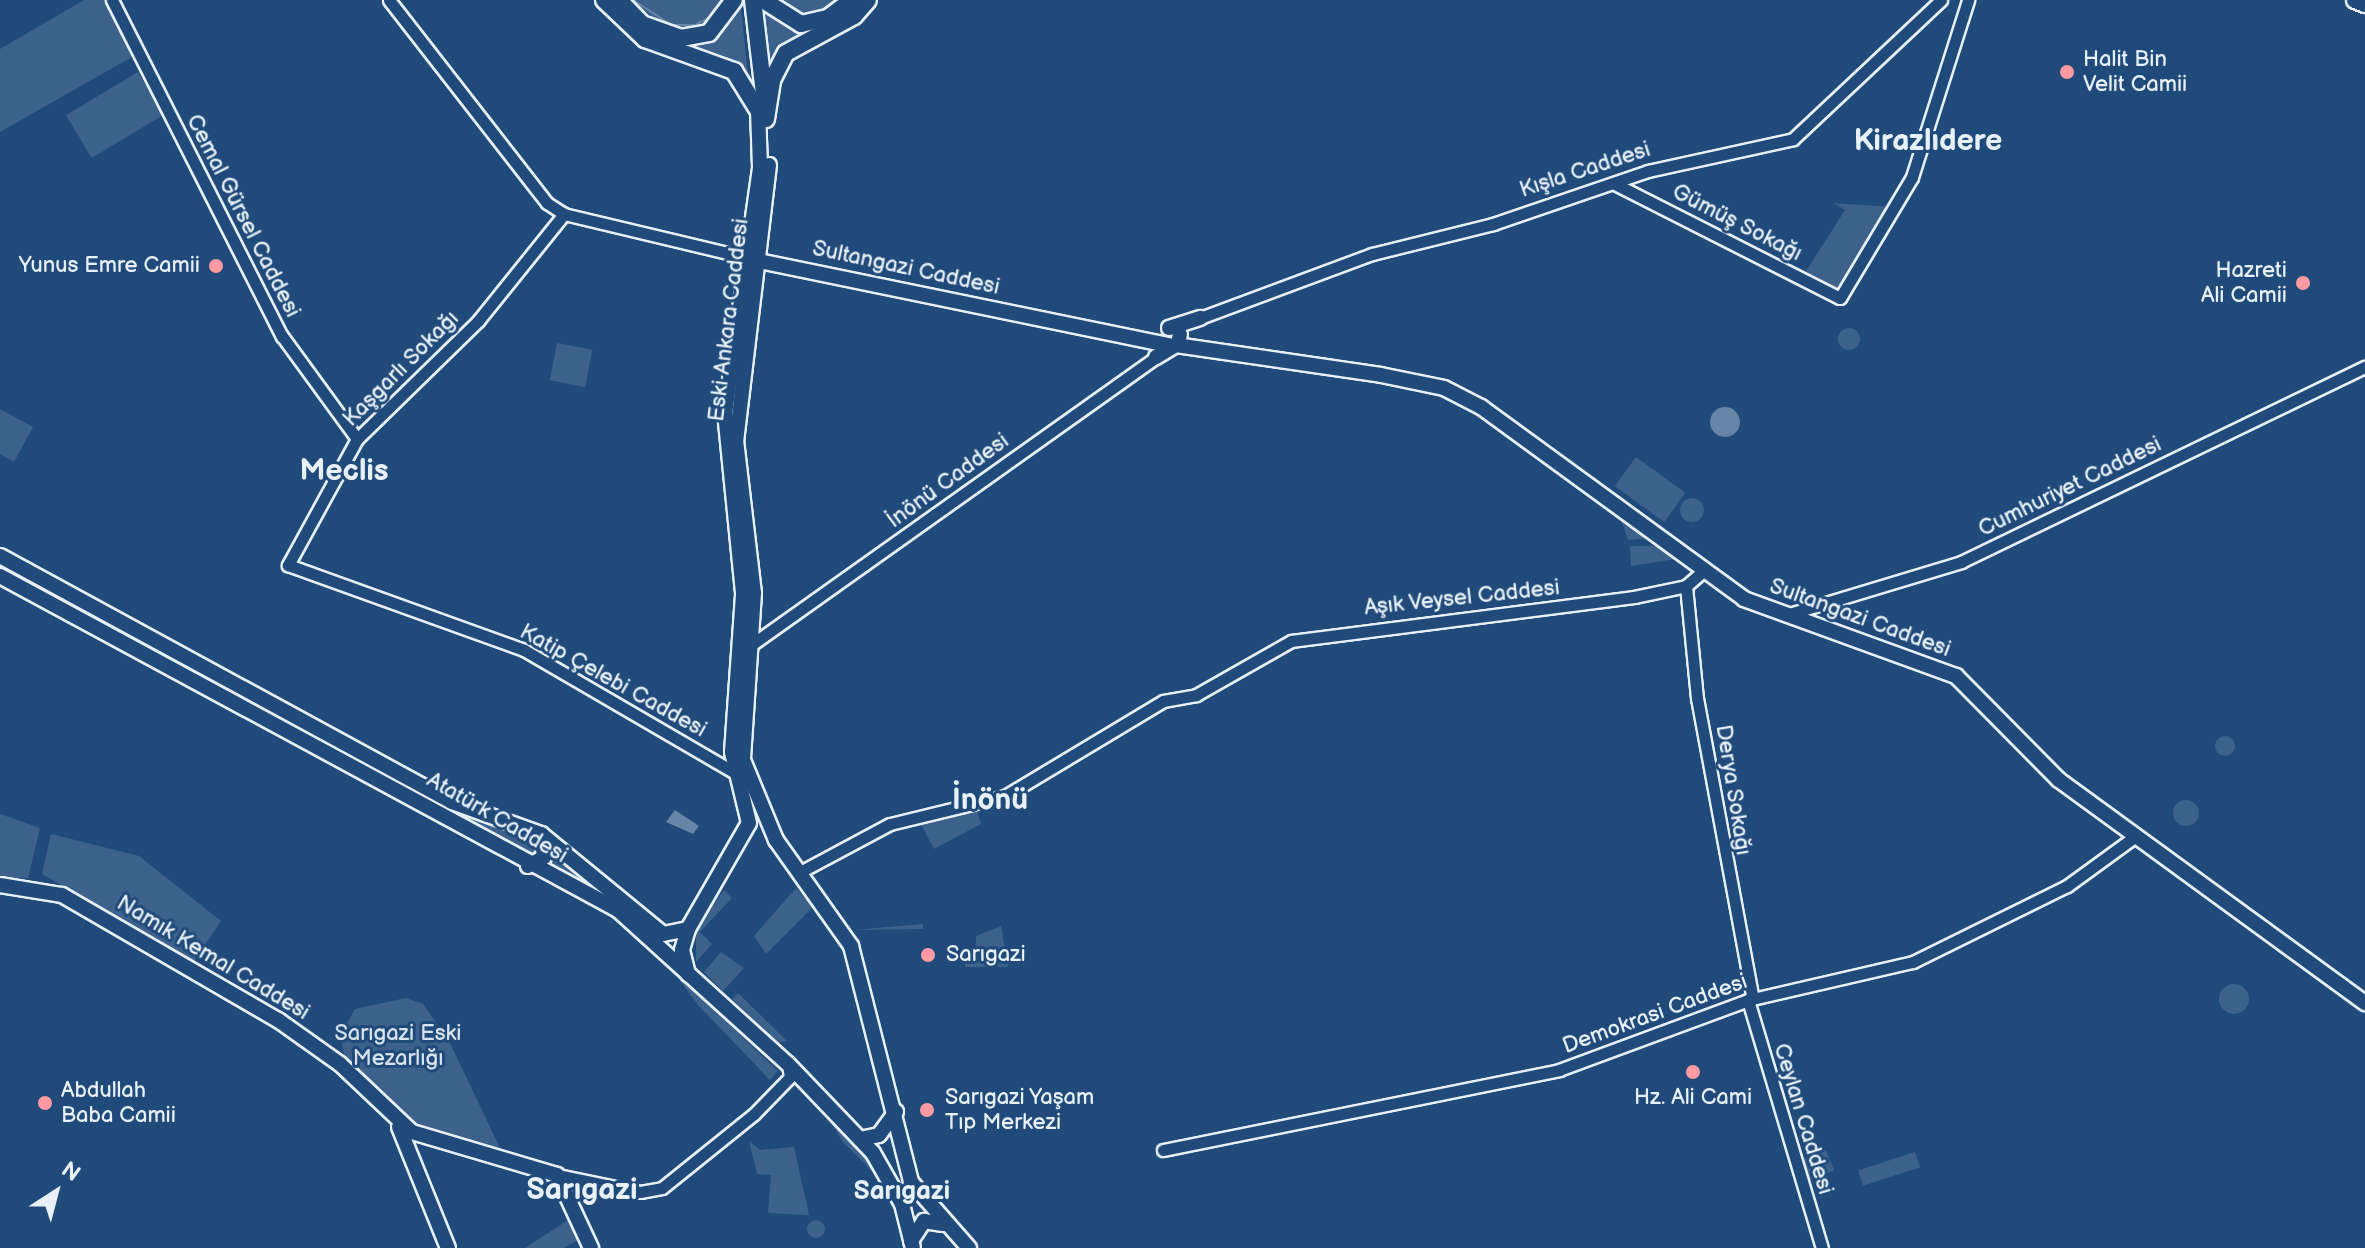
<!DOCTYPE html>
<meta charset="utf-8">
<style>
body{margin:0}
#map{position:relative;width:2365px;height:1248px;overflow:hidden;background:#1f4a7a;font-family:"Balsamiq Sans",sans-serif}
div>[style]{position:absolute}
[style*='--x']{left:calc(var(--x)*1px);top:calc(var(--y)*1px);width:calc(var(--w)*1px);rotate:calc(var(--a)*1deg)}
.green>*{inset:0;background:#3c628c;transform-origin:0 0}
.round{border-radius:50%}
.water>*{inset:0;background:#6685a7}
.stream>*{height:2px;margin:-1px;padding:0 1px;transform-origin:1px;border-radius:1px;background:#6685a7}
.roads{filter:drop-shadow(2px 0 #e8f1f8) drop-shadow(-2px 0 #e8f1f8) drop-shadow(0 2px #e8f1f8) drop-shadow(0 -2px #e8f1f8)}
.minor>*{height:11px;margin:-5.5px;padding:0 5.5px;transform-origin:5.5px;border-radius:5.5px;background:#1f4a7a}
.major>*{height:14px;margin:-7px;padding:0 7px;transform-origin:7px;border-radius:7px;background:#1f4a7a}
.highway>*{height:16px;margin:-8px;padding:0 8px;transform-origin:8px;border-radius:8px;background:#1f4a7a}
.dots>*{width:22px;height:22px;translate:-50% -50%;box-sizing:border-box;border:4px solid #1f4a7a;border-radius:50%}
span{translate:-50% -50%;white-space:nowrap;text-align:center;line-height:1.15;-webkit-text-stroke:6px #1f4a7a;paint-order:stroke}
.poi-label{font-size:22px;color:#e8f1f8}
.left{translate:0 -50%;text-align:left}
.right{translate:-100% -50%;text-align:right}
.street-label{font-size:22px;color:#e8f1f8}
.park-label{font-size:22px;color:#d7e3ed}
.quarter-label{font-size:26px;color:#e8f1f8;font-weight:700}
.district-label{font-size:30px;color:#e8f1f8;font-weight:700}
.north{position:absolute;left:16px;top:1152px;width:80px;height:80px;-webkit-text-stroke:6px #1f4a7a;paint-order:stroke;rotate:36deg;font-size:22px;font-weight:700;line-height:32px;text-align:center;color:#e8f1f8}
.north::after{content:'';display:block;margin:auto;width:28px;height:36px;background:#e8f1f8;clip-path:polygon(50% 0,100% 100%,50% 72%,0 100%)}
</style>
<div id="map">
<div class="green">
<div style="clip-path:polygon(84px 0,105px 0,132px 57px,0 132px,0 49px)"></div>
<div style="clip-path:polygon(627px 0,725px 0,707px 27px,675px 31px)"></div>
<div style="clip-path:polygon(740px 0,748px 74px,690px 47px,719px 33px)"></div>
<div style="clip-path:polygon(767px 0,845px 0,805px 19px)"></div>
<div style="clip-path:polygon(758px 2px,777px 22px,806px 30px,766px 70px)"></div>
<div style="left:138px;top:72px;width:50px;height:84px;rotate:59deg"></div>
<div style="clip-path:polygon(1833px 203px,1892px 207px,1840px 295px,1806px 271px,1845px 210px)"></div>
<div class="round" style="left:1838px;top:328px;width:22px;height:22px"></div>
<div style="left:557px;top:343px;width:36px;height:38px;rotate:11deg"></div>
<div style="clip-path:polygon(0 409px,33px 427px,14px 462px,0 454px)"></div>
<div style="left:1636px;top:457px;width:61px;height:36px;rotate:36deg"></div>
<div class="round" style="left:1680px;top:498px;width:24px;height:24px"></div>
<div style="clip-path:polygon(1618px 510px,1652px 538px,1628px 540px)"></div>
<div style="clip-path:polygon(1630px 546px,1662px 546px,1676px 559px,1631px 566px)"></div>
<div style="clip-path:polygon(44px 588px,457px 811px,539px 838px,536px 857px,527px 860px)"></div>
<div class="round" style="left:2215px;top:736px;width:20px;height:20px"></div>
<div class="round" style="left:2173px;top:800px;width:26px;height:26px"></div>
<div style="clip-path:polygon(977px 810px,981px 824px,934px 849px,921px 824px)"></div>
<div style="clip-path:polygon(0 814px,40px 828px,28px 878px,0 878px)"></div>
<div style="clip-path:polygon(51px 834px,139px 856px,221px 921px,194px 961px,42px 874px)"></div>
<div style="clip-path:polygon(554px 849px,658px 937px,544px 868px)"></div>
<div style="clip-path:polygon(796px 888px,813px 907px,766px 954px,754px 936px)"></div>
<div style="clip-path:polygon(724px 890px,732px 898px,700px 932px,712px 944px,696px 962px,696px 929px)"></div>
<div style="clip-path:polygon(923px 924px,923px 929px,854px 930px)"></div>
<div style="clip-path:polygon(1001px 926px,1008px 967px,965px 967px,966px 949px,976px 948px,976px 936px)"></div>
<div style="clip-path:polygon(721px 952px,744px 968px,723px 991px,704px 972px)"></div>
<div style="clip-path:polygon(672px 970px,778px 1071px,770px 1080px,698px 1005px)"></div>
<div class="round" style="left:2219px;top:984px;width:30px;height:30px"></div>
<div style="clip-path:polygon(738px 993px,787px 1041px,779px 1043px,732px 999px)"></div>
<div style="clip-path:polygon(406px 998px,423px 1004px,449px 1041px,500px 1148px,427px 1133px,345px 1058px,340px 1035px,355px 1009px)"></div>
<div style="clip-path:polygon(823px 1110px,877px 1167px,872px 1171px,843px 1142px)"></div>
<div style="clip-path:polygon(749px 1141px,760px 1150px,794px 1147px,809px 1215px,768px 1213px,771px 1175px,757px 1174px)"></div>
<div style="left:1826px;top:1150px;width:22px;height:29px;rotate:68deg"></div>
<div style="left:1915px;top:1152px;width:16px;height:60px;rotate:72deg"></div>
<div class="round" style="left:807px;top:1220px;width:18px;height:18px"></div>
<div style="clip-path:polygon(568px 1220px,584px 1237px,564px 1248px,525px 1248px)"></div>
</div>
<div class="water">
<div class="round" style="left:1710px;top:407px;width:30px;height:30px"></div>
<div style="clip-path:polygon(675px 810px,699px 826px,693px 834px,666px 822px)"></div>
</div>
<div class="stream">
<div style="--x:633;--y:0;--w:45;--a:33.3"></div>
<div style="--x:671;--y:25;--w:24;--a:0"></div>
<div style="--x:695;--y:25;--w:20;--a:-27"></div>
</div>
<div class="roads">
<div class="minor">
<div style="--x:112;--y:0;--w:377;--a:63.2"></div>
<div style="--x:282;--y:336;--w:127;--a:53.9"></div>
<div style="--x:389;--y:0;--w:257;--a:52.1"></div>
<div style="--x:547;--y:203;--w:20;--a:33"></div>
<div style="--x:564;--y:214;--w:189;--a:13.4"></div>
<div style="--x:1615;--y:184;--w:252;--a:26.9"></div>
<div style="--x:1840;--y:298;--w:141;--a:-59.2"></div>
<div style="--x:1912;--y:177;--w:186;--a:-72.4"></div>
<div style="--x:564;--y:214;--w:137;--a:128.8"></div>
<div style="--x:478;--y:321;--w:169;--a:135.7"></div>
<div style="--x:357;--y:439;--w:144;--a:118.7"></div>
<div style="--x:288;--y:565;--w:251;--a:19.8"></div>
<div style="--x:524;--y:650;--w:244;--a:30.2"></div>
<div style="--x:1200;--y:318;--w:184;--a:-20.4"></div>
<div style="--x:1372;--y:254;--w:125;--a:-13.9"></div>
<div style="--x:1493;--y:224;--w:164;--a:-18.9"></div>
<div style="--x:1648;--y:171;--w:148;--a:-12.4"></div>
<div style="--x:1793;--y:139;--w:203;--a:-43.2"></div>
<div style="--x:1686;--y:586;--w:113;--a:84.4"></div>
<div style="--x:1697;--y:698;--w:306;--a:79.5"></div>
<div style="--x:1786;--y:615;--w:183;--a:-16.8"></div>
<div style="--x:1961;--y:562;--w:449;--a:-25.8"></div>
<div style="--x:751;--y:645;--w:497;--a:-35.4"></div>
<div style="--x:800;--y:872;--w:102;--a:-28.1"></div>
<div style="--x:890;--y:824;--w:118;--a:-13.7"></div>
<div style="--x:1005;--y:796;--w:184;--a:-31"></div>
<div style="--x:1163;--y:701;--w:34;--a:-10"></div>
<div style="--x:1196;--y:695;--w:109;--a:-29.6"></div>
<div style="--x:1291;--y:641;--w:346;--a:-7.3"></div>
<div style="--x:1634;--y:597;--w:53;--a:-11.9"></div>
<div style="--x:1686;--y:586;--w:20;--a:-41"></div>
<div style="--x:1748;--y:1000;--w:259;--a:73.4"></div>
<div style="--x:1163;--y:1150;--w:404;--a:-11.4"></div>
<div style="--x:1559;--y:1070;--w:202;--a:-20.3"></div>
<div style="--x:1748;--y:1000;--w:169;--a:-13"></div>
<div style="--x:1913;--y:962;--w:172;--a:-26.3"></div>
<div style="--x:2067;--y:886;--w:82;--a:-36"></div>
<div style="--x:557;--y:1175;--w:85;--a:11.6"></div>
<div style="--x:640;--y:1192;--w:22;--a:-10"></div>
<div style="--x:662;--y:1188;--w:118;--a:-38.8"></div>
<div style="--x:754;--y:1114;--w:52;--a:-45.8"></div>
<div style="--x:790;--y:1077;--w:12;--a:-99"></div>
</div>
<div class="major">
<div style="--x:769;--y:165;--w:277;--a:96.8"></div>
<div style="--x:736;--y:440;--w:154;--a:83.3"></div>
<div style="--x:754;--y:593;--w:167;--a:93.8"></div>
<div style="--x:743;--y:760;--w:87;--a:67.6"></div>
<div style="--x:776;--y:840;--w:130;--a:54.7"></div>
<div style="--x:851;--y:946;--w:244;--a:75.7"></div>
<div style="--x:911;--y:1182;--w:88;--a:48.7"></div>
<div style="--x:759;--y:261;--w:423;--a:11.6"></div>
<div style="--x:1169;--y:328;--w:33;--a:-18"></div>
<div style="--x:1176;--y:345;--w:207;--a:8.3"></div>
<div style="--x:1381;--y:375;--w:64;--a:11.7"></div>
<div style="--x:1444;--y:388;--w:42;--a:27.2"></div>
<div style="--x:1481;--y:407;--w:326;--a:36.1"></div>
<div style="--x:1744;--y:599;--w:226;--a:20"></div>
<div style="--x:1956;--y:676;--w:146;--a:45.3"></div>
<div style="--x:2059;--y:780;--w:379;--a:36.1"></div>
<div style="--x:1156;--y:357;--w:26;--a:-31"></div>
<div style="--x:1178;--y:344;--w:10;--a:-79"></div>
<div style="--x:0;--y:556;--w:515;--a:28.56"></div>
<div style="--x:452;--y:802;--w:95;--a:19.8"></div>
<div style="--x:541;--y:834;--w:158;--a:39.3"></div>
<div style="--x:663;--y:934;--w:25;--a:-11"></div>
<div style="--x:688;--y:929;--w:122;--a:-60.1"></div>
<div style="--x:749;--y:823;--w:73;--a:-103.5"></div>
<div style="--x:732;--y:752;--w:159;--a:-86"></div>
<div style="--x:743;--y:593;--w:180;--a:-95.7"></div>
<div style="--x:725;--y:414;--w:249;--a:-81.9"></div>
<div style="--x:760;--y:167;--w:57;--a:-92"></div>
<div style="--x:0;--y:576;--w:702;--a:28.39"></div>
<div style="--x:618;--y:910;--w:229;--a:42.2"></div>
<div style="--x:788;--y:1064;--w:123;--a:46.3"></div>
<div style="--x:873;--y:1153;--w:59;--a:60.4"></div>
<div style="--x:902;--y:1204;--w:45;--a:76"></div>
<div style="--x:528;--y:866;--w:18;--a:-29"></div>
<div style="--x:544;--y:857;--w:23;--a:-97"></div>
<div style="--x:0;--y:885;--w:63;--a:9.2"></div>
<div style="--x:62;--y:895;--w:250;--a:30.1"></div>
<div style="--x:278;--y:1020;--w:76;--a:35.4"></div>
<div style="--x:340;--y:1064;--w:99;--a:43.4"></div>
<div style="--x:412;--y:1132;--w:151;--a:16.5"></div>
<div style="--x:557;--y:1175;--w:81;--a:65"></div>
<div style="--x:688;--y:929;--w:22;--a:106"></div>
<div style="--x:682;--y:950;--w:25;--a:76"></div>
<div style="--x:399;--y:1127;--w:131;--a:68"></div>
<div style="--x:860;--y:1139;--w:19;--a:-12"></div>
<div style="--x:879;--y:1135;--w:29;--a:-54"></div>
<div style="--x:911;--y:1241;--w:24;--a:-57"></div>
<div style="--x:924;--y:1221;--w:19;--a:9"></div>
</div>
<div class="highway">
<div style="--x:604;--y:0;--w:57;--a:43.6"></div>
<div style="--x:645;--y:39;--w:95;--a:19.8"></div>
<div style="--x:734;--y:71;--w:46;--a:58.4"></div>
<div style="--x:619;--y:0;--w:33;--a:46"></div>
<div style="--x:642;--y:24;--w:41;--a:19.7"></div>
<div style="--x:681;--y:38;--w:28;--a:-10"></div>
<div style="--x:709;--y:33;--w:41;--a:-52.9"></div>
<div style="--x:753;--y:0;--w:95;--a:83.3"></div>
<div style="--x:763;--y:0;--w:45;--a:32.3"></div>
<div style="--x:801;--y:24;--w:28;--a:-13"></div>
<div style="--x:828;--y:18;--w:30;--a:-37"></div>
<div style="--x:2355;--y:0;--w:11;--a:22"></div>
<div style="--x:766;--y:119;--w:39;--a:-81"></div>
<div style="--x:772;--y:80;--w:30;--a:-63"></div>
<div style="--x:786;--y:53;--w:77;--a:-28.6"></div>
<div style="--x:854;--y:16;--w:21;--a:-49"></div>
</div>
</div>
<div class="dots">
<div style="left:2067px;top:72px;background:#ff9aa2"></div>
<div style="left:216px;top:266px;background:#ff9aa2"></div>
<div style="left:2303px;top:283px;background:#ff9aa2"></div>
<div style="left:928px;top:955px;background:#ff9aa2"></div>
<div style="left:1693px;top:1072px;background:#ff9aa2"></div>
<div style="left:45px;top:1103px;background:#ff9aa2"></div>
<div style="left:927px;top:1110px;background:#ff9aa2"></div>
</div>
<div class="poi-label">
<span class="left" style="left:2083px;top:72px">Halit Bin<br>Velit Camii</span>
<span class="right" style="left:200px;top:266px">Yunus Emre Camii</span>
<span class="right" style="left:2287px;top:283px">Hazreti<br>Ali Camii</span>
<span class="left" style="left:946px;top:955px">Sarıgazi</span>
<span class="left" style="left:61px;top:1103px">Abdullah<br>Baba Camii</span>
<span class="left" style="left:945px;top:1110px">Sarıgazi Yaşam<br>Tıp Merkezi</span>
<span style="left:1693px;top:1098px">Hz. Ali Cami</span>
</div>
<div class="street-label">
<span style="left:1585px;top:170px;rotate:-18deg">Kışla Caddesi</span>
<span style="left:243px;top:216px;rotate:63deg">Cemal Gürsel Caddesi</span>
<span style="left:1737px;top:223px;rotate:27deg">Gümüş Sokağı</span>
<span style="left:906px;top:268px;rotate:12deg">Sultangazi Caddesi</span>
<span style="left:729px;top:320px;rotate:-83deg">Eski Ankara Caddesi</span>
<span style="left:401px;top:369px;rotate:-45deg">Kaşgarlı Sokağı</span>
<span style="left:948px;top:481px;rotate:-36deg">İnönü Caddesi</span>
<span style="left:2070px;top:487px;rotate:-26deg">Cumhuriyet Caddesi</span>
<span style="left:1462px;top:598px;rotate:-6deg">Aşık Veysel Caddesi</span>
<span style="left:1860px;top:618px;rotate:20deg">Sultangazi Caddesi</span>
<span style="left:613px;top:681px;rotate:29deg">Katip Çelebi Caddesi</span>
<span style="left:1733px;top:790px;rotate:81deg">Derya Sokağı</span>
<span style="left:497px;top:818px;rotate:30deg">Atatürk Caddesi</span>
<span style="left:213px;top:958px;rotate:31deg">Namık Kemal Caddesi</span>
<span style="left:1655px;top:1014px;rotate:-20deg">Demokrasi Caddesi</span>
<span style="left:1803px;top:1119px;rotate:73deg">Ceylan Caddesi</span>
</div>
<div class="park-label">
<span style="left:398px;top:1046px">Sarıgazi Eski<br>Mezarlığı</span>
</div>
<div class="quarter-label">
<span style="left:902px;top:1192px">Sarıgazi</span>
</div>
<div class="district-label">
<span style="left:1928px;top:141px">Kirazlıdere</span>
<span style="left:344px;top:471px">Meclis</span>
<span style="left:990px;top:800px">İnönü</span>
<span style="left:582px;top:1190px">Sarıgazi</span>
</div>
<div class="north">N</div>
</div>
